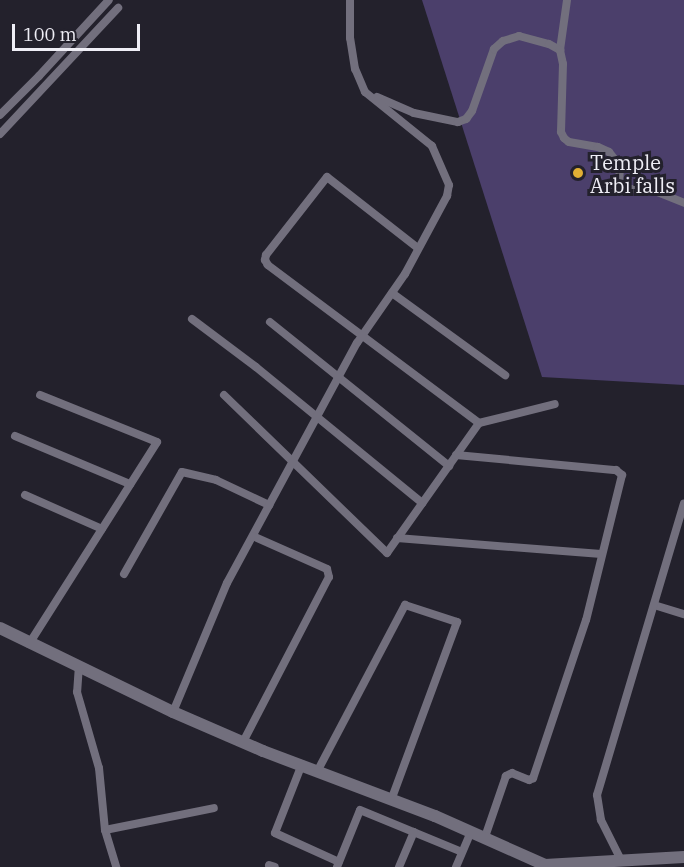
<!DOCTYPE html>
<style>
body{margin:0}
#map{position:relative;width:684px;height:867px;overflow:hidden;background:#23212c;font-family:"IBM Plex Serif",serif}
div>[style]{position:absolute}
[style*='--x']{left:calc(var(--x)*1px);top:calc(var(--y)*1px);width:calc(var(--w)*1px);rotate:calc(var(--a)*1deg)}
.forest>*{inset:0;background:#4b3f6b}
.minor>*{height:8px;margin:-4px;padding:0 4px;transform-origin:4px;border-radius:4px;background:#726f7d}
.secondary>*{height:12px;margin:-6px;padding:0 6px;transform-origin:6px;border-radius:6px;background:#726f7d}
.dots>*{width:16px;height:16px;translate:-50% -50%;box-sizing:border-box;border:3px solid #23212c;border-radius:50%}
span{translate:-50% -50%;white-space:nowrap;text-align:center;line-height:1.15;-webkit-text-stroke:6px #23212c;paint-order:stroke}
.poi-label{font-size:20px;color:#efeef6}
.left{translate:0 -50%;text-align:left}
.scale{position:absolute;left:12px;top:24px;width:128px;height:27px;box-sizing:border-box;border:3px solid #efeef6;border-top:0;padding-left:8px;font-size:18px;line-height:21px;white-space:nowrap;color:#efeef6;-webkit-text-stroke:4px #23212c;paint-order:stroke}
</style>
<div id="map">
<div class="forest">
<div style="clip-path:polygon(422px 0,684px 0,684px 385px,542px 377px)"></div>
</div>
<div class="minor">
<div style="--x:560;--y:50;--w:50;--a:-82"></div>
<div style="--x:377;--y:97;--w:40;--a:23.4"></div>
<div style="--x:414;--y:113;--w:45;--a:11.6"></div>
<div style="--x:458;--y:122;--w:9;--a:-21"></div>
<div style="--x:466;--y:119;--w:10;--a:-53"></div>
<div style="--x:472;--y:111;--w:66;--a:-70.5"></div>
<div style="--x:494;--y:49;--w:12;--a:-42"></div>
<div style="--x:503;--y:41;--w:17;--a:-17"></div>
<div style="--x:519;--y:36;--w:31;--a:15"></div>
<div style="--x:549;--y:44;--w:13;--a:29"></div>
<div style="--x:560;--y:50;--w:14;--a:78"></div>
<div style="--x:563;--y:64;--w:68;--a:91.7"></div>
<div style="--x:561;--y:132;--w:7;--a:63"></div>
<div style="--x:564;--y:138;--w:6;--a:39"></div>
<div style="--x:569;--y:142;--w:29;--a:10"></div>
<div style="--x:598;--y:147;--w:12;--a:24"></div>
<div style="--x:609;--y:152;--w:18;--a:52"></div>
<div style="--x:620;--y:166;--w:20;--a:93"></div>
<div style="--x:619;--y:186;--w:7;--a:27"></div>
<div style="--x:625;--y:189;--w:25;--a:0"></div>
<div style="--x:650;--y:189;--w:37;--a:22"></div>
<div style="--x:0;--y:115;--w:55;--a:-45"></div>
<div style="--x:39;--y:76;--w:103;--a:-47.4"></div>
<div style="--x:0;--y:134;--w:173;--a:-46.9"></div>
<div style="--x:392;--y:293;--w:140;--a:36"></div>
<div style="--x:192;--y:319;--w:80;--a:36.9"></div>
<div style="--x:256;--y:367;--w:215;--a:39.3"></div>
<div style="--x:270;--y:322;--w:230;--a:38.8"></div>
<div style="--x:224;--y:395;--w:227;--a:44.1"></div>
<div style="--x:387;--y:553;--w:159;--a:-54.7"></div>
<div style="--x:479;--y:423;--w:264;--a:-143.2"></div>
<div style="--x:268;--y:265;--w:6;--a:-121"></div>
<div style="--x:265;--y:260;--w:5;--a:-79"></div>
<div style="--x:266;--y:255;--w:99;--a:-52"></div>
<div style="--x:327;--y:177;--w:115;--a:38"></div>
<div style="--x:479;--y:423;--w:78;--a:-14"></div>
<div style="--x:15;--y:436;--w:125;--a:22.7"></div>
<div style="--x:456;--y:455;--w:161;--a:5.4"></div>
<div style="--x:616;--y:470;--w:8;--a:40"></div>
<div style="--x:622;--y:475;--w:149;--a:103.9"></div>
<div style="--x:586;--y:620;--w:167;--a:108.5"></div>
<div style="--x:533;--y:778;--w:4;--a:153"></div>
<div style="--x:529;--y:780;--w:18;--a:-158"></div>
<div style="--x:512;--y:773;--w:7;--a:153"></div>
<div style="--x:506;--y:776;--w:65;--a:109"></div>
<div style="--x:25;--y:495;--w:84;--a:23.8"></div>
<div style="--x:397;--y:538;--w:205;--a:4.5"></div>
<div style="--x:124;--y:574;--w:117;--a:-60.4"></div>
<div style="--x:182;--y:472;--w:35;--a:13"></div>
<div style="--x:216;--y:480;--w:59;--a:25.3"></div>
<div style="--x:654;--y:605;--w:31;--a:17"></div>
<div style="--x:29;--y:644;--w:239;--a:-57.6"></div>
<div style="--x:157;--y:442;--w:126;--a:-158.1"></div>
<div style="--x:79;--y:665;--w:27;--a:94"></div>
<div style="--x:77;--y:692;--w:79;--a:73.9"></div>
<div style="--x:99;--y:768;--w:62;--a:84.5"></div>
<div style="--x:105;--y:830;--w:39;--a:73"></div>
<div style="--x:173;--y:712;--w:140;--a:-67.3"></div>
<div style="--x:227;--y:583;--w:273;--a:-61.6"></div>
<div style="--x:357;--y:343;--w:84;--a:-55.2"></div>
<div style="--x:405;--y:274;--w:89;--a:-61.7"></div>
<div style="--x:447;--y:196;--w:11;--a:-80"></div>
<div style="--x:449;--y:185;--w:43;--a:-113.6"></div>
<div style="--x:432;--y:146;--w:86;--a:-141.1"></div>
<div style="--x:365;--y:92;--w:25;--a:-113"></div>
<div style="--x:355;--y:69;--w:31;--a:-99"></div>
<div style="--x:350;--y:38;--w:38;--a:-90"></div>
<div style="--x:243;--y:742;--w:186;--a:-62.5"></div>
<div style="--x:329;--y:577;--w:8;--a:-104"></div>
<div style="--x:327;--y:569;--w:81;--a:-156"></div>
<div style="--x:302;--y:764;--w:74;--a:111.4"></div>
<div style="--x:275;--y:833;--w:70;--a:24.4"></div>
<div style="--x:318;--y:770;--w:187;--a:-62.2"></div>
<div style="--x:405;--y:605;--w:55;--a:18.1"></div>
<div style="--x:457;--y:622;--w:188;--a:110.3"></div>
<div style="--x:105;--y:830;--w:111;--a:-11.4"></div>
<div style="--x:621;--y:860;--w:45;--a:-116.6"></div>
<div style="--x:601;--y:820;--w:25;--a:-99"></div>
<div style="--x:597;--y:795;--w:304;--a:-73.4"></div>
<div style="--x:269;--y:865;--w:6;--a:18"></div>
<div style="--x:337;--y:867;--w:61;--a:-68"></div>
<div style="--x:360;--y:810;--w:110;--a:22.4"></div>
<div style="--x:399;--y:867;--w:38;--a:-67"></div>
<div style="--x:456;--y:867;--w:39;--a:-67"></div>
</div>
<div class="secondary">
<div style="--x:0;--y:628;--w:192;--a:25.9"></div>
<div style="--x:173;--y:712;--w:98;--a:23.4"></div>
<div style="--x:263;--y:751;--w:184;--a:20.7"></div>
<div style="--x:435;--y:816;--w:120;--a:24"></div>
<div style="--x:545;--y:865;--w:139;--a:-3.3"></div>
</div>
<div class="dots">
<div style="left:578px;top:173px;background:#e1af34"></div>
</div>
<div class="poi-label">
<span class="left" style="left:590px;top:174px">Temple<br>Arbi falls</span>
</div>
<div class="scale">100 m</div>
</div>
